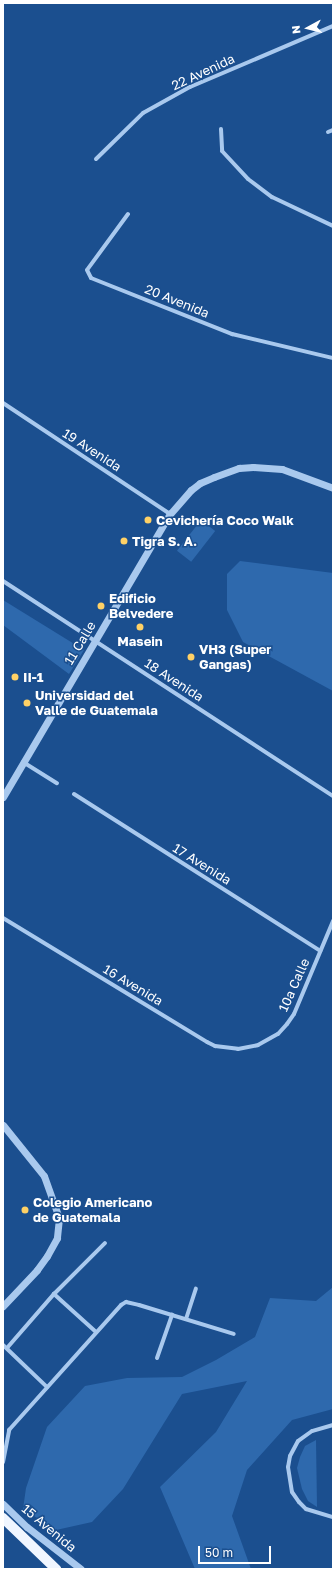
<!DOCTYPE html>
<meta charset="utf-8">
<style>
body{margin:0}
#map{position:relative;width:336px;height:1572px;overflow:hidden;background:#1b4f8f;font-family:"Golos Text",sans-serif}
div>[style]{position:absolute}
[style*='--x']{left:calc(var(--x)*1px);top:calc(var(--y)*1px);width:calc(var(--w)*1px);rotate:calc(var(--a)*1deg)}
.green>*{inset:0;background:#2e69ad;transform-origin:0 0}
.minor>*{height:4px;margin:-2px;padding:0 2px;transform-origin:2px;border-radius:2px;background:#a9c9ee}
.tertiary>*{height:7px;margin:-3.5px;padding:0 3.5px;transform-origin:3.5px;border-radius:3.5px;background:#a9c9ee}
.primary>*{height:10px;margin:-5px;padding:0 5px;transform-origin:5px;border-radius:5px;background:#f0f6ff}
.dots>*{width:11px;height:11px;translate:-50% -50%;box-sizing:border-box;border:2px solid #1b4f8f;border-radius:50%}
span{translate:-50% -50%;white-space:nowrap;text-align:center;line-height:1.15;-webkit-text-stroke:3px #1b4f8f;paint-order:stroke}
.street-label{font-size:13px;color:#fff}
.poi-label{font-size:13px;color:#fff;font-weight:700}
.left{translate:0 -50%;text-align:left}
.frame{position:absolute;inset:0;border:4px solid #fff;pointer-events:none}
.north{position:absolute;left:288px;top:8px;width:40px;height:40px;-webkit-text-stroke:3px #1b4f8f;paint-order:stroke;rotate:263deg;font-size:11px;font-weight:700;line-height:16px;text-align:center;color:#fff}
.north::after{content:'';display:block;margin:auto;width:14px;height:18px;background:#fff;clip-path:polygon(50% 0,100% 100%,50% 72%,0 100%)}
.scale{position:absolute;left:198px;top:1546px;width:73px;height:18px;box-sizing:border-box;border:2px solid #fff;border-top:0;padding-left:5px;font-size:12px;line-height:14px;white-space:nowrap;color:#fff;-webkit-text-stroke:3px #1b4f8f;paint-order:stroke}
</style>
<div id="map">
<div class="green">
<div style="left:201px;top:520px;width:18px;height:39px;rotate:38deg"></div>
<div style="clip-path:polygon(240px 561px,333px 573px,333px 691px,243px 642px,227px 610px,227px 574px)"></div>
<div style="clip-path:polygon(3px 600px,84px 650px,69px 674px,3px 625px)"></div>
<div style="clip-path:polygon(333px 1287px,333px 1409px,292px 1420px,247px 1470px,232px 1516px,251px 1569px,195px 1569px,160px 1487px,216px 1432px,247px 1381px,182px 1394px,123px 1489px,92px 1522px,56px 1530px,23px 1509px,26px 1488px,47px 1427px,85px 1386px,127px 1378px,182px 1377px,216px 1360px,255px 1337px,270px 1298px,316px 1301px)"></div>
<div style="clip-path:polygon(316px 1440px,317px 1507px,308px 1501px,302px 1489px,297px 1468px,300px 1457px,305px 1446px)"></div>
</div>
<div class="minor">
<div style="--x:221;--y:129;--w:22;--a:87"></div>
<div style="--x:222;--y:151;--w:38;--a:47"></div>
<div style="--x:248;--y:179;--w:30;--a:37"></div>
<div style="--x:272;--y:197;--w:68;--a:25.4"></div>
<div style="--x:328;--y:132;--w:5;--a:-22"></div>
<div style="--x:96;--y:159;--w:66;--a:-44.4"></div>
<div style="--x:143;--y:113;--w:54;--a:-29"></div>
<div style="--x:190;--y:87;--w:155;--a:-23.1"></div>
<div style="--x:128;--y:214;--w:69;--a:126.2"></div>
<div style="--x:87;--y:270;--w:9;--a:63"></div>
<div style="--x:91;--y:278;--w:152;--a:21.7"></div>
<div style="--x:232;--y:334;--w:104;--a:13.4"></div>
<div style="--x:3;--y:403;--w:201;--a:33.6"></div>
<div style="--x:3;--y:581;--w:394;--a:33.1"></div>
<div style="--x:23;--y:762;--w:40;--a:32"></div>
<div style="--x:74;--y:794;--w:292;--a:32.5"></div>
<div style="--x:3;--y:918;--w:239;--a:31.3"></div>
<div style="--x:207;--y:1042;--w:9;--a:27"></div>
<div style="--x:215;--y:1046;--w:23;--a:7"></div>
<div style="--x:238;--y:1049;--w:20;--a:-11"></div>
<div style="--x:258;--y:1045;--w:23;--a:-29"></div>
<div style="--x:278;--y:1034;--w:13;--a:-48"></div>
<div style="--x:287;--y:1024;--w:12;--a:-55"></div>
<div style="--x:294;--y:1014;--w:101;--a:-67.2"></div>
<div style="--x:186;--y:1319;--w:32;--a:-72"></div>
<div style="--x:96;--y:1332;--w:57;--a:-137.9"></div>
<div style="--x:54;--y:1294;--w:72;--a:-45"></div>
<div style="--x:3;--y:1345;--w:61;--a:43.7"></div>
<div style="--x:7;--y:1348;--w:72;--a:-49"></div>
<div style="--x:157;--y:1358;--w:46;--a:-70.8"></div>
<div style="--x:333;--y:1425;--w:22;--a:164"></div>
<div style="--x:312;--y:1431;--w:17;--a:144"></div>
<div style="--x:298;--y:1441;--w:17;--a:118"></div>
<div style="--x:290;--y:1456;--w:11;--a:100"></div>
<div style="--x:288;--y:1467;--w:25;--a:81"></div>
<div style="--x:292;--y:1492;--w:12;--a:55"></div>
<div style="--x:299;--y:1502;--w:10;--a:45"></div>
<div style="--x:306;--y:1509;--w:28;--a:17"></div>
<div style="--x:3;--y:1462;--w:33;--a:-79"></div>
<div style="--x:9;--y:1430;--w:168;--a:-48.1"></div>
<div style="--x:121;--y:1305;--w:6;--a:-31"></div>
<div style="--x:126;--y:1302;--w:13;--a:13"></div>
<div style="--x:139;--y:1305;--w:99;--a:17"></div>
</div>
<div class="tertiary">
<div style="--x:3;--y:797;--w:329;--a:-59.5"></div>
<div style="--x:170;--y:514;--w:32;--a:-49"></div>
<div style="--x:191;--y:490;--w:11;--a:-38"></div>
<div style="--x:200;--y:483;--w:15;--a:-23"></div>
<div style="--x:214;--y:477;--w:27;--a:-20"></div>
<div style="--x:239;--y:468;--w:14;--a:-4"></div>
<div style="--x:253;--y:467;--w:29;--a:4"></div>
<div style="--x:282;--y:469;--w:54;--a:20.4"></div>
<div style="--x:3;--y:1125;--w:65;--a:51.2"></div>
<div style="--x:44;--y:1176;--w:45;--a:70.3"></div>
<div style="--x:59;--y:1218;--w:20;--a:96"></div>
<div style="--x:57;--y:1238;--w:21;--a:119"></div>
<div style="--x:47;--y:1256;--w:17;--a:126"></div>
<div style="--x:37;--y:1270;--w:50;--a:133.4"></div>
<div style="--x:3;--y:1504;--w:33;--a:44"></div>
<div style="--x:27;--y:1527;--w:68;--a:37.9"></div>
</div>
<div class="primary">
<div style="--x:3;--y:1518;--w:74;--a:43.9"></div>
</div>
<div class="dots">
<div style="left:148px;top:520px;background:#ffd166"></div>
<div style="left:124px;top:541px;background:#ffd166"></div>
<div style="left:101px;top:606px;background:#ffd166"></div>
<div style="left:140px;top:627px;background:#ffd166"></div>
<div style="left:191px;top:657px;background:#ffd166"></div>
<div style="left:15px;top:677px;background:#ffd166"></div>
<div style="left:27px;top:703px;background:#ffd166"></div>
<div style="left:25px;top:1210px;background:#ffd166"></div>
</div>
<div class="street-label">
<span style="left:203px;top:72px;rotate:-25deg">22 Avenida</span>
<span style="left:177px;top:301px;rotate:22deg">20 Avenida</span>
<span style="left:92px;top:450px;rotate:33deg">19 Avenida</span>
<span style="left:80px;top:643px;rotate:-59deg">11 Calle</span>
<span style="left:174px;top:680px;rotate:33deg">18 Avenida</span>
<span style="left:202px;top:864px;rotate:32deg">17 Avenida</span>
<span style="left:133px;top:985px;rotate:31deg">16 Avenida</span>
<span style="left:294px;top:985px;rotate:-66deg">10a Calle</span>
<span style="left:49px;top:1528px;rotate:40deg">15 Avenida</span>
</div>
<div class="poi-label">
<span class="left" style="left:156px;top:520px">Cevichería Coco Walk</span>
<span class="left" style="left:132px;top:541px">Tigra S. A.</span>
<span class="left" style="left:109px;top:606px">Edificio<br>Belvedere</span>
<span style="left:140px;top:641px">Masein</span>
<span class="left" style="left:199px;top:657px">VH3 (Super<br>Gangas)</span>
<span class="left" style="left:23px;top:677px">II-1</span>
<span class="left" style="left:35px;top:703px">Universidad del<br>Valle de Guatemala</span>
<span class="left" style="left:33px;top:1210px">Colegio Americano<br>de Guatemala</span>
</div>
<div class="frame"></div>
<div class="north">N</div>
<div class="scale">50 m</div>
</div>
